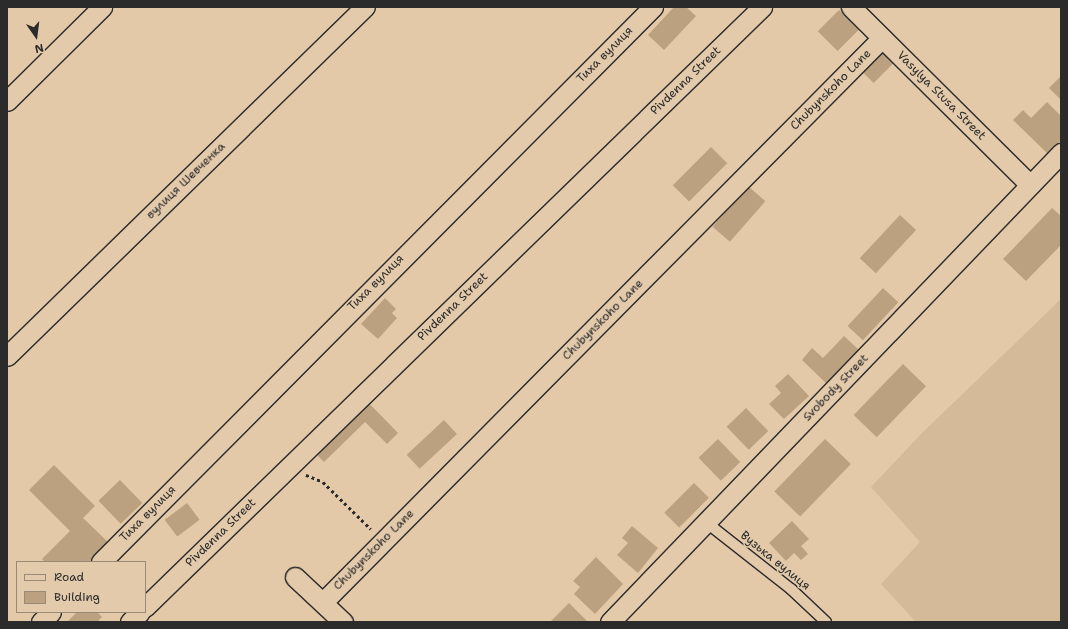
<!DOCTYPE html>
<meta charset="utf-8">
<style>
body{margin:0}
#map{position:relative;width:1068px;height:629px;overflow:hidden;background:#e4c9a8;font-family:"Shantell Sans",sans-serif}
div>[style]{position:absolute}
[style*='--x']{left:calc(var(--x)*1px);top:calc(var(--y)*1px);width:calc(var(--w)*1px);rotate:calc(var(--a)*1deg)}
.built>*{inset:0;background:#d5ba9a}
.building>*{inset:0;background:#bba17f;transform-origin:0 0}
.path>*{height:2.5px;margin-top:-1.25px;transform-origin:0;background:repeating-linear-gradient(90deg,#2b2b2b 0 3px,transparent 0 6px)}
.roads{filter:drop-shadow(1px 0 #2b2b2b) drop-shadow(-1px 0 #2b2b2b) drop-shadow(0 1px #2b2b2b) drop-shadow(0 -1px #2b2b2b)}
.service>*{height:10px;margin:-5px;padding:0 5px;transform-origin:5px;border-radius:5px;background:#e3caab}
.minor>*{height:19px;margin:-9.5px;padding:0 9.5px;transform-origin:9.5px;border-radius:9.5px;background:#e3caab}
span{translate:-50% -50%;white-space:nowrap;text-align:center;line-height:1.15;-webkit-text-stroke:3px #e3caab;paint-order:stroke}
.street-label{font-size:12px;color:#2b2b2b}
.frame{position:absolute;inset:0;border:8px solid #2b2b2b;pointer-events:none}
.legend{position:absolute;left:16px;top:561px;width:130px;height:52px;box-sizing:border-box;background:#e3caab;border:1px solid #998a78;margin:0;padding:5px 7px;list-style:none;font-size:12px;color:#2b2b2b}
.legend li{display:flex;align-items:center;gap:8px;height:20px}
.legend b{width:20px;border:1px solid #998a78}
.north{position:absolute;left:16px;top:16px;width:40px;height:40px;-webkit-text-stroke:3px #e3caab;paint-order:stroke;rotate:166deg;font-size:11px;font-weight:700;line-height:16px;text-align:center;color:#2b2b2b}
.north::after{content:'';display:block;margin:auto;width:14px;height:18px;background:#2b2b2b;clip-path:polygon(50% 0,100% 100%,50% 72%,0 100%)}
</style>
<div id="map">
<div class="built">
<div style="clip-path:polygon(1061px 299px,1061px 622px,916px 622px,881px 584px,920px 542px,871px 487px,922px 433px)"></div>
</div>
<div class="building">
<div style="clip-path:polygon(674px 7px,686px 7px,696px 16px,664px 50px,648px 35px)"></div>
<div style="left:839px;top:10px;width:28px;height:30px;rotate:45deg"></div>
<div style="left:880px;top:47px;width:21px;height:30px;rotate:45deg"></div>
<div style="clip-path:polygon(1061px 76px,1061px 100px,1049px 88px)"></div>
<div style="clip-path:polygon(1047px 102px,1061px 116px,1061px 141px,1048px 154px,1013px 120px,1023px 110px,1031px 118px)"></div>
<div style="left:711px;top:147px;width:23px;height:54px;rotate:45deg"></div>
<div style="left:748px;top:186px;width:23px;height:54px;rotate:41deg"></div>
<div style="clip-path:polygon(1052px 208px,1061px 216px,1061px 245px,1026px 281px,1003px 259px)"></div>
<div style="left:900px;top:215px;width:22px;height:59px;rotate:43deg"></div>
<div style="left:883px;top:288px;width:21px;height:52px;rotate:43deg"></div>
<div style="clip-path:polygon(385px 298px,396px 309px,392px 313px,397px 318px,378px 339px,361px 324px)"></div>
<div style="clip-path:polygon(844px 336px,859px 350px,827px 384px,802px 360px,812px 348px,823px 358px)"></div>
<div style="left:903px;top:364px;width:32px;height:71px;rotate:44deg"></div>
<div style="clip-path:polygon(788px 374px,809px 396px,784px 419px,769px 404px,781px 393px,775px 386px)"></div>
<div style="clip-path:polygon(363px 397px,398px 433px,387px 444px,365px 422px,324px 462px,316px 454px)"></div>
<div style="left:746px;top:408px;width:32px;height:27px;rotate:46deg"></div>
<div style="left:444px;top:420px;width:19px;height:51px;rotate:47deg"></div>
<div style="left:718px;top:439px;width:32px;height:27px;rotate:46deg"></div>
<div style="left:825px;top:439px;width:36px;height:73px;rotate:44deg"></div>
<div style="clip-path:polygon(54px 465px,95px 506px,83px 518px,111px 545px,94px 562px,45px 562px,42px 559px,70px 531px,29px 490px)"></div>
<div style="left:120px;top:480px;width:32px;height:30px;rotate:46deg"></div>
<div style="left:694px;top:483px;width:21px;height:42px;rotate:45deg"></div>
<div style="left:187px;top:503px;width:21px;height:28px;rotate:53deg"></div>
<div style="clip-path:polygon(792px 521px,809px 539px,801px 546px,808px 554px,801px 560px,794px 553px,786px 561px,769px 543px)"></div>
<div style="clip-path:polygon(632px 526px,658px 548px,638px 573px,617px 555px,628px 543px,622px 538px)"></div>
<div style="clip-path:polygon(596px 557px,623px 584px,595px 614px,574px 594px,580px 587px,573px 581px)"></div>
<div style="clip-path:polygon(569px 603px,587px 621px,550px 622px)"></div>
<div style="clip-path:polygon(77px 612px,97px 612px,102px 617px,97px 622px,67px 622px)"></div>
</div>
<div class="path">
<div style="--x:306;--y:475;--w:18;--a:22"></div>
<div style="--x:323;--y:482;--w:67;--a:44.4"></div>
</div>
<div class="roads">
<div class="service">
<div style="--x:707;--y:523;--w:107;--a:38.2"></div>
<div style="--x:791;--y:589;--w:48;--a:43.3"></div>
</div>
<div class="minor">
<div style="--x:851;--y:7;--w:252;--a:44.8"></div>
<div style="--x:7;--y:101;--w:134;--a:-44.7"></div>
<div style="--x:7;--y:356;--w:500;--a:-44.3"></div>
<div style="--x:101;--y:562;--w:783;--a:-45.16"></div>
<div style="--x:295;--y:577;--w:66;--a:43.2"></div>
<div style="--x:323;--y:602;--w:794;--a:-45.26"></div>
<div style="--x:145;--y:607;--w:861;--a:-44.2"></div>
<div style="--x:41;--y:622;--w:14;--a:-45"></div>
<div style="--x:130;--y:622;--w:14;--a:-45"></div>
<div style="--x:610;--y:622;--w:651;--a:-46.12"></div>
</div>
</div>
<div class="street-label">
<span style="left:605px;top:55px;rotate:-45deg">Тиха вулиця</span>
<span style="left:686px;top:81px;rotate:-44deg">Pivdenna Street</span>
<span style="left:831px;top:90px;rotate:-45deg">Chubynskoho Lane</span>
<span style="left:941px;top:96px;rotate:45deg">Vasylya Stusa Street</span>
<span style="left:186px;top:181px;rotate:-44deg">вулиця Шевченка</span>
<span style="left:376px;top:283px;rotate:-45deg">Тиха вулиця</span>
<span style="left:453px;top:307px;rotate:-44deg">Pivdenna Street</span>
<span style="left:603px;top:320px;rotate:-45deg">Chubynskoho Lane</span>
<span style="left:836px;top:388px;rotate:-46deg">Svobody Street</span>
<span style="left:148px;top:514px;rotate:-45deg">Тиха вулиця</span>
<span style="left:221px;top:533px;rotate:-44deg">Pivdenna Street</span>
<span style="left:374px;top:550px;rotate:-45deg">Chubynskoho Lane</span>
<span style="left:775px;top:561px;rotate:39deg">Вузька вулиця</span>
</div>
<div class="frame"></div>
<ul class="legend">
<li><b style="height:5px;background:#e3caab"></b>Road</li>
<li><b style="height:11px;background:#bba17f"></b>Building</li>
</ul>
<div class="north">N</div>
</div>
